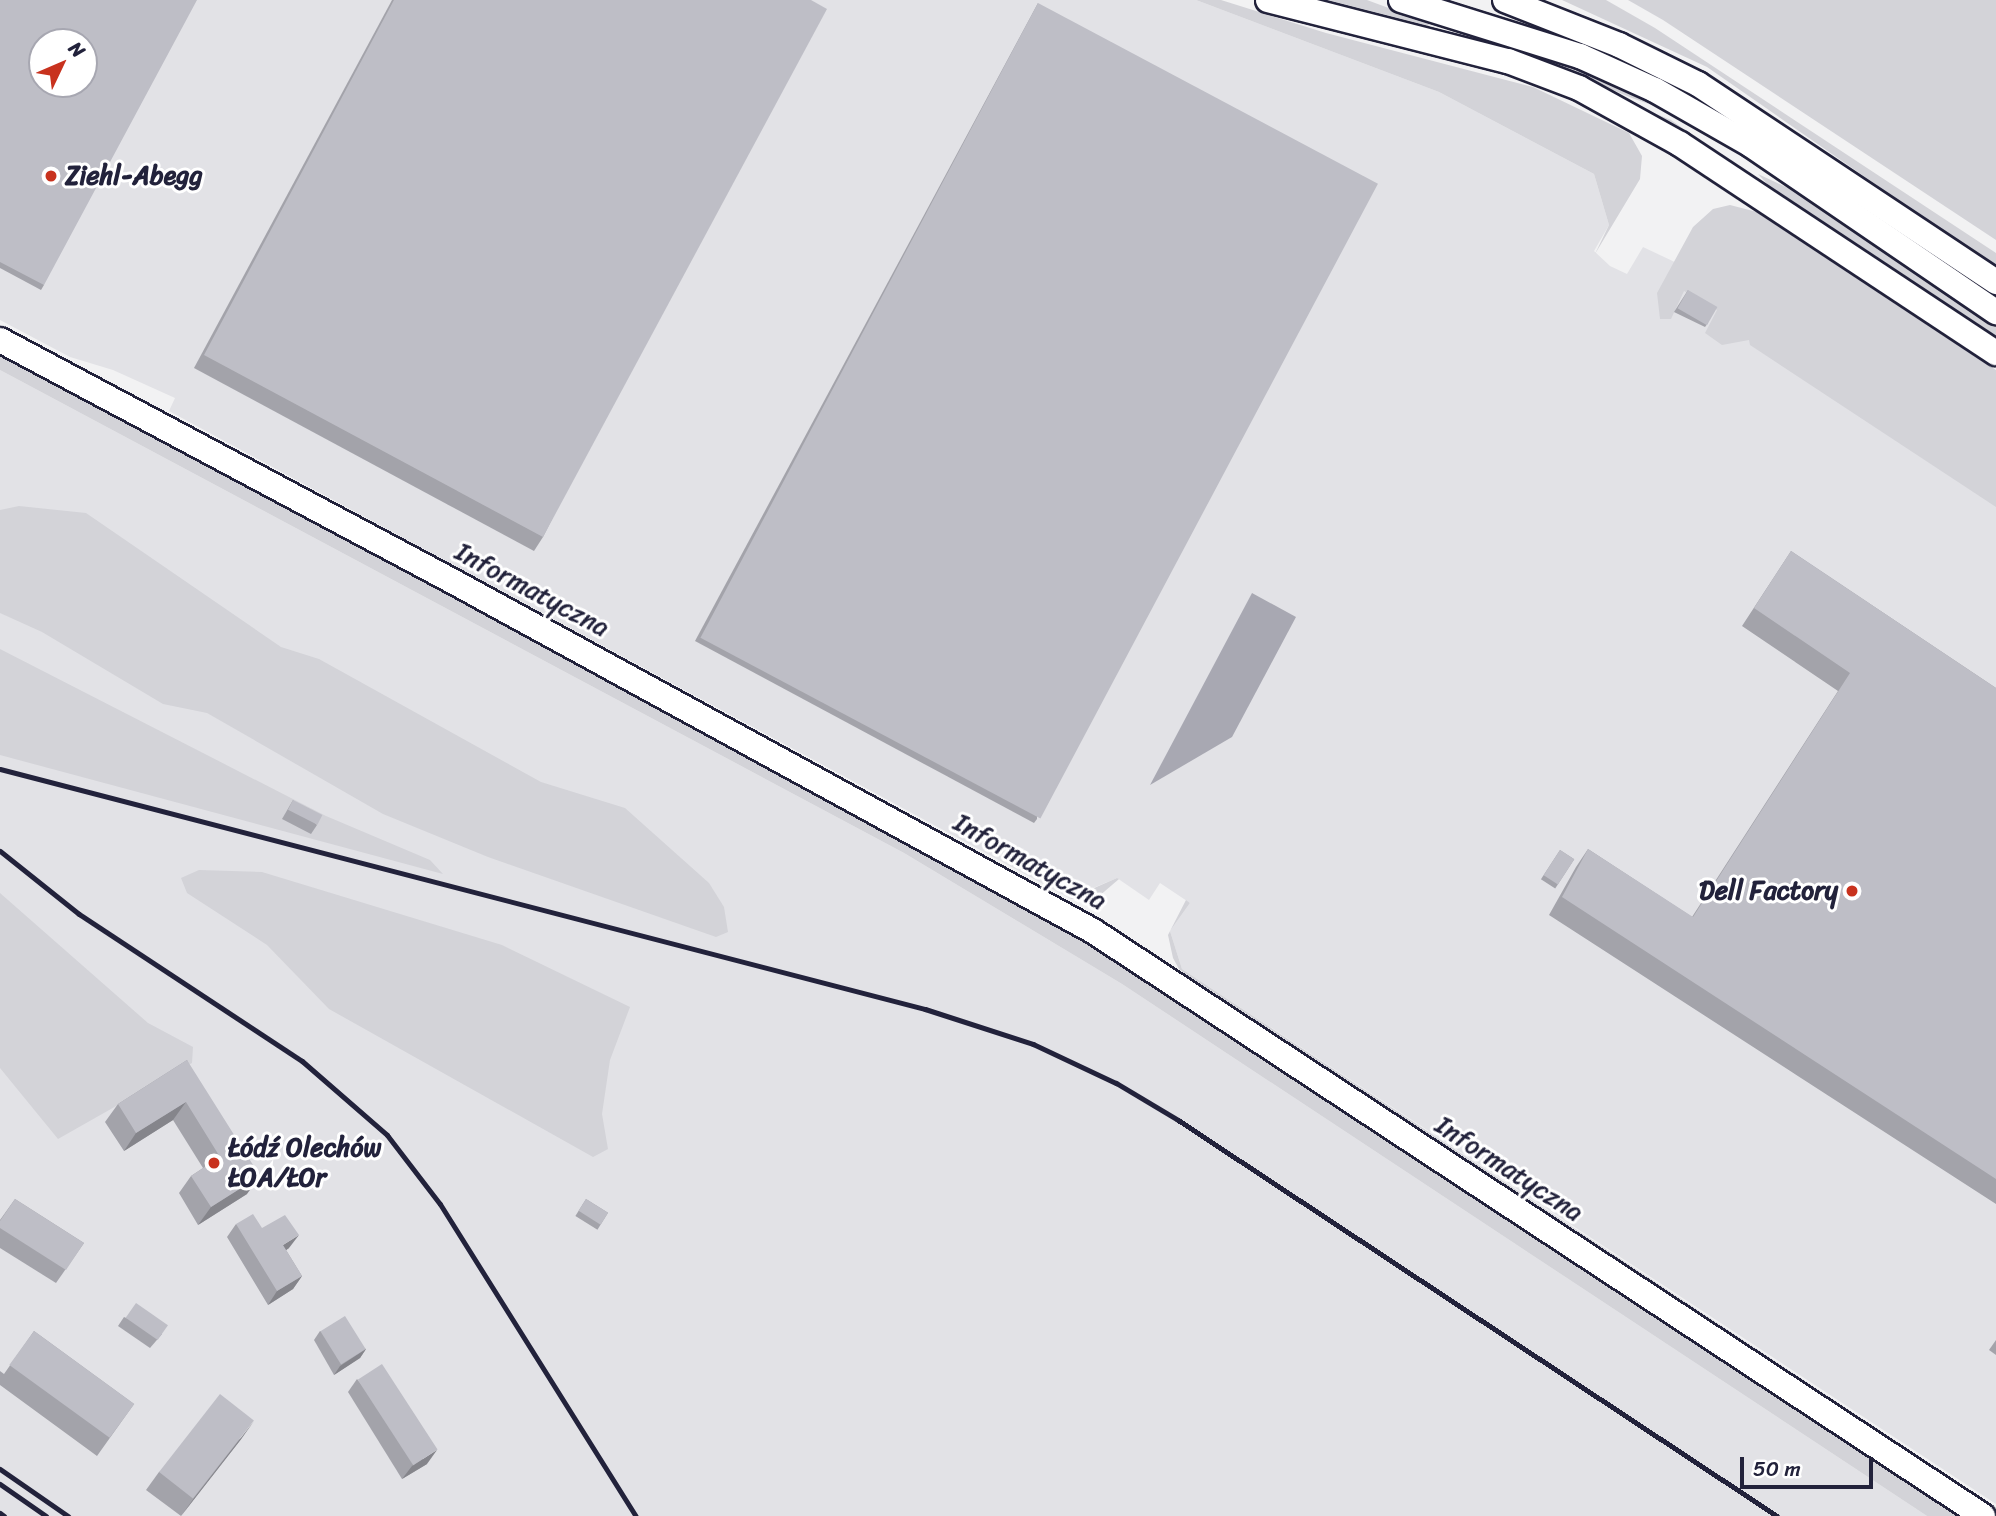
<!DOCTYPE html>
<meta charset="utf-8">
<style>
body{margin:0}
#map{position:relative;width:1996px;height:1516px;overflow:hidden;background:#f2f2f3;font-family:Sriracha,sans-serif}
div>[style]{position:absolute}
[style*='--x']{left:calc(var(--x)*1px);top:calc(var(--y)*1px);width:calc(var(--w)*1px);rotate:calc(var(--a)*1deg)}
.built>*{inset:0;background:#e2e2e6}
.green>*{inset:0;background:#d3d3d8}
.water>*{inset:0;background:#a8a8b2}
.roads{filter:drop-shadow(2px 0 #22223b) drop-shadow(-2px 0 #22223b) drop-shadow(0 2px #22223b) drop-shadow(0 -2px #22223b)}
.minor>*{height:24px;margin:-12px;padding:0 12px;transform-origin:12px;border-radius:12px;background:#fff}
.rail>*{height:5px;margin:-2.5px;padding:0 2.5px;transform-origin:2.5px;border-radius:2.5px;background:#22223b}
.wall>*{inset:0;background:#a3a3aa;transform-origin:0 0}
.shaded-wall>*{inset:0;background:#85858b}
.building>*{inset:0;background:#bebec6;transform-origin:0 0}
.dots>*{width:19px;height:19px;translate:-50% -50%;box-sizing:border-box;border:4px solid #fff;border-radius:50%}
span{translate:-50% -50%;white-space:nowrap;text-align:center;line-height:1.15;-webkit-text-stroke:6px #fff;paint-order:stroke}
.poi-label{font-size:26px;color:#22223b;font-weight:700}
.left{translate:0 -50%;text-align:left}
.right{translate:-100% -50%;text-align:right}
.street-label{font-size:26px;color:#22223b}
.north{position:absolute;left:28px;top:28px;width:70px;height:70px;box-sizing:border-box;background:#fff;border:2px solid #a7a7b1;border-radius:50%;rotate:46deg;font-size:19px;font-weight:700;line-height:28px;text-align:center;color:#22223b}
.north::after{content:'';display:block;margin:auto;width:24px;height:32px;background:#c8321e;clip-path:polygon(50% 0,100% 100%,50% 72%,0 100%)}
.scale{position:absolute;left:1740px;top:1457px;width:133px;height:32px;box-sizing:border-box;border:4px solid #22223b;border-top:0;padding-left:9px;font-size:21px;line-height:24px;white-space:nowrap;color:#22223b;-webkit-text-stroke:5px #fff;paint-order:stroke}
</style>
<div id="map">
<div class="built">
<div style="clip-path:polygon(evenodd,0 0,1196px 0,1439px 92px,1594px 174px,1609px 225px,1594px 251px,1610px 266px,1627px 274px,1643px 247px,1996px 414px,1996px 1504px,1182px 969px,1170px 931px,1190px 903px,1160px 883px,1149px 900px,1117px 878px,1069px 898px,169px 411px,175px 398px,113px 370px,70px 357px,0 320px,0 0,42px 42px,84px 42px,84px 84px,42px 84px,42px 42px)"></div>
<div style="clip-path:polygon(0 370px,904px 853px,1122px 984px,1927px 1516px,0 1516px)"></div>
</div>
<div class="green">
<div style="clip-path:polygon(1196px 0,1221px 0,1326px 33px,1533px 87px,1629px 133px,1642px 156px,1640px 179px,1595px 254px,1609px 225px,1594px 174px,1439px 92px)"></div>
<div style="clip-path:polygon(1300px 0,1367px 0,1429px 23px,1428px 29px)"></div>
<div style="clip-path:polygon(1562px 0,1606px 0,1655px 28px,1996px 253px,1996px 268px,1707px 67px)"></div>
<div style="clip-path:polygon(1628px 0,1996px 0,1996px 240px,1663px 20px)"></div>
<div style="clip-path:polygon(1522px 52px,1568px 63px,1674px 113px,1632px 98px)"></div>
<div style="clip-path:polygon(1644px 109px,1671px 120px,1769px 189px,1643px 111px)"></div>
<div style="clip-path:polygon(1758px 174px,1805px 196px,1996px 326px,1996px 341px,1780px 198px)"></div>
<div style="clip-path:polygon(1730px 205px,1757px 212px,1996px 370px,1996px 507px,1750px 345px,1749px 340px,1722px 345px,1705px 333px,1717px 310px,1684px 291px,1671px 319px,1660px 319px,1657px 293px,1693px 227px,1713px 209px)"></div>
<div style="clip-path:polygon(0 350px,1045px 914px,1968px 1516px,1927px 1516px,1122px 984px,904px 853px,0 370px)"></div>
<div style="clip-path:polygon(19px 506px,86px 513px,281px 647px,319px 659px,541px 782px,625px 808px,709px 883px,724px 907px,728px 932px,716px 937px,488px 857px,383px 814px,207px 713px,163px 704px,42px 632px,0 613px,0 510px)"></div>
<div style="clip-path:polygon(0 649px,326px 816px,430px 860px,443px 874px,0 755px)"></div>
<div style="clip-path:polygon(199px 870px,262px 872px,502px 945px,630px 1007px,610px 1060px,602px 1114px,608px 1149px,593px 1157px,329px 1009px,267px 945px,187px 893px,181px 878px)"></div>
<div style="clip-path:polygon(1119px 879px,1098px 897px,1069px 899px,1117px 878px)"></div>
<div style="clip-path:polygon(0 893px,148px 1023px,193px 1047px,192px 1063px,58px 1139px,0 1068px)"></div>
<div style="clip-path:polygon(1186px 900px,1190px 903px,1170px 931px,1182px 969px,1996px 1507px,1184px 973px,1179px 969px,1173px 958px,1168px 935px)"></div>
</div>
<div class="water">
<div style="clip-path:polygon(1252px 593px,1296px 617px,1232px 737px,1150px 785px)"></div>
</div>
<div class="roads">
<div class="minor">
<div style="--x:1268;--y:0;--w:248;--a:14.3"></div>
<div style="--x:1508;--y:61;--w:76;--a:20.8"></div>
<div style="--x:1579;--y:88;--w:115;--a:29"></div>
<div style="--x:1680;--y:144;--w:379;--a:33.5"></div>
<div style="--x:1401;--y:0;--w:188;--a:17.4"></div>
<div style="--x:1580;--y:56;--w:82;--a:24.4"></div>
<div style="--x:1655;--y:90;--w:111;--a:29.8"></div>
<div style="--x:1751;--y:145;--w:297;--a:34.3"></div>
<div style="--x:1505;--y:0;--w:123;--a:21.5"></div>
<div style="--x:1619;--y:45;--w:88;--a:26.3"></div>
<div style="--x:1698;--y:84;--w:358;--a:33.6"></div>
<div style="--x:0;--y:340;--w:514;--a:28.06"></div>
<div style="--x:454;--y:582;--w:728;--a:28.64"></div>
<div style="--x:1093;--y:931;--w:1065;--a:33.32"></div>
</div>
</div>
<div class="rail">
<div style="--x:0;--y:769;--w:956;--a:14.55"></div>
<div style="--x:925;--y:1009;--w:114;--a:18"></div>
<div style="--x:1033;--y:1044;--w:92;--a:25.2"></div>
<div style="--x:1116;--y:1083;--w:72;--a:30.8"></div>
<div style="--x:1178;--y:1120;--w:718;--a:33.47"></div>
<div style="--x:0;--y:851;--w:101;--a:38.6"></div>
<div style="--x:79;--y:914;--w:267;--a:33.4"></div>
<div style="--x:302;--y:1061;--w:113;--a:41"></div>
<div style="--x:387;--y:1135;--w:87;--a:52.5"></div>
<div style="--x:440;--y:1204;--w:368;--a:57.9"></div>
<div style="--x:0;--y:1469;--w:83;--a:34.7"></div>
<div style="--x:0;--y:1484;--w:56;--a:34.8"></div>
<div style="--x:0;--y:1513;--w:5;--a:37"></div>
</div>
<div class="wall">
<div style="clip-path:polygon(0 0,44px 285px,41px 290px,0 268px)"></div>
<div style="clip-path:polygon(392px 0,811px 0,543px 537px,534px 551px,194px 368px)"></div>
<div style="clip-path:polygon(1038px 3px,1037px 819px,1034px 823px,695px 641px)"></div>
<div style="clip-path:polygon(1688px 290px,1708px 323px,1705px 327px,1674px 312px)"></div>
<div style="clip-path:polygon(1791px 551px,1996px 688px,1996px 1204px,1549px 915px,1576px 867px,1588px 849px,1692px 917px,1838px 691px,1742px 626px)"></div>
<div style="clip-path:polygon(293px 800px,317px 825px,311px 834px,282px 819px)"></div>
<div style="left:1560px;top:850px;width:17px;height:35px;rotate:33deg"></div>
<div style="clip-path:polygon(187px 1060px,247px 1194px,198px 1225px,179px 1193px,191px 1176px,203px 1168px,173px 1120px,124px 1151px,105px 1122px,118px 1104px)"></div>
<div style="clip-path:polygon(15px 1199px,84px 1243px,56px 1283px,0 1248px,0 1220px)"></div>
<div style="left:586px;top:1199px;width:26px;height:20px;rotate:32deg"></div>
<div style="clip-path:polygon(236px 1224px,289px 1248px,286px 1250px,302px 1276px,293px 1289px,268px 1305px,227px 1237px)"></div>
<div style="clip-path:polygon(124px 1317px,162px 1334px,150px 1348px,118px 1326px)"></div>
<div style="clip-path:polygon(34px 1331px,134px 1404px,97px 1456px,0 1385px,0 1371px,4px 1374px)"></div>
<div style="clip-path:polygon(320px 1331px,366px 1349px,360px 1358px,334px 1375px,314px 1340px)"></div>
<div style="clip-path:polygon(1996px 1340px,1996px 1355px,1989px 1350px)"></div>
<div style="clip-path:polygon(357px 1379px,427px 1464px,402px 1479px,348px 1392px)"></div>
<div style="clip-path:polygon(242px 1438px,181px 1516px,146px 1490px,159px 1472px)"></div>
</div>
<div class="shaded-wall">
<div style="clip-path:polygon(186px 1102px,173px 1120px,124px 1151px,136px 1133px)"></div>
<div style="clip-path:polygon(260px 1176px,247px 1194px,198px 1225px,211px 1207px)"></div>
<div style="clip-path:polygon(299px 1235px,289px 1248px,274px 1259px,283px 1245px)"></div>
<div style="clip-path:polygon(302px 1276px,293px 1289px,268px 1305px,277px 1291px)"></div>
<div style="clip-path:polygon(366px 1349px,360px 1358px,334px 1375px,340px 1366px)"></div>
<div style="clip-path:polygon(254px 1421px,242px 1438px,181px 1516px,194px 1498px)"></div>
<div style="clip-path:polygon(437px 1450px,427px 1464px,402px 1479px,412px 1466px)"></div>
</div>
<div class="building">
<div style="clip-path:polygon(evenodd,0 0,197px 0,44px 285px,0 262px,0 0,42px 42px,84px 42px,84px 84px,42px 84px,42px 42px)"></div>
<div style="clip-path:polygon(394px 0,811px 0,827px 9px,543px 537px,204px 355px)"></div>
<div style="left:1038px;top:3px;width:385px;height:719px;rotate:28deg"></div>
<div style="left:1688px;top:290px;width:34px;height:21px;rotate:30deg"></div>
<div style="clip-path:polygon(1791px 551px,1996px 688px,1996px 1179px,1562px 897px,1588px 849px,1693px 917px,1850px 673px,1754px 608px)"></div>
<div style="left:293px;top:800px;width:33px;height:11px;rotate:27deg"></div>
<div style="left:1560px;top:850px;width:17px;height:30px;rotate:33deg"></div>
<div style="clip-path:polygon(187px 1060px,260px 1176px,211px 1207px,191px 1176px,220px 1157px,186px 1102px,136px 1133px,118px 1104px)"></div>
<div style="clip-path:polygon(15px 1199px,84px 1243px,66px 1270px,0 1228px,0 1221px)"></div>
<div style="left:586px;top:1199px;width:26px;height:14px;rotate:32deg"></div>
<div style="clip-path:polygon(253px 1214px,262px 1228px,285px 1215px,299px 1235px,283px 1245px,302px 1276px,277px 1291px,236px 1224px)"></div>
<div style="left:136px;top:1303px;width:39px;height:18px;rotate:35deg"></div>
<div style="left:345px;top:1316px;width:39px;height:29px;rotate:58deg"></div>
<div style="left:34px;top:1331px;width:124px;height:42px;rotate:36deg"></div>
<div style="left:382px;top:1364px;width:102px;height:29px;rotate:57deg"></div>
<div style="left:220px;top:1394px;width:43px;height:99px;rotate:38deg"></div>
</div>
<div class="dots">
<div style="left:51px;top:176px;background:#c8321e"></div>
<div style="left:1852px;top:891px;background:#c8321e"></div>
<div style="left:214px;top:1163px;background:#c8321e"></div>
</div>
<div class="poi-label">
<span class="left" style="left:65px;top:176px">Ziehl-Abegg</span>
<span class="right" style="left:1838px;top:891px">Dell Factory</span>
<span class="left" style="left:228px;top:1163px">Łódź Olechów<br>ŁOA/ŁOr</span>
</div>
<div class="street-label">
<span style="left:532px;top:590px;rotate:28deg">Informatyczna</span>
<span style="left:1030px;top:862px;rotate:29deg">Informatyczna</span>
<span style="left:1509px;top:1169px;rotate:33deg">Informatyczna</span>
</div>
<div class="north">N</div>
<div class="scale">50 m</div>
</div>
